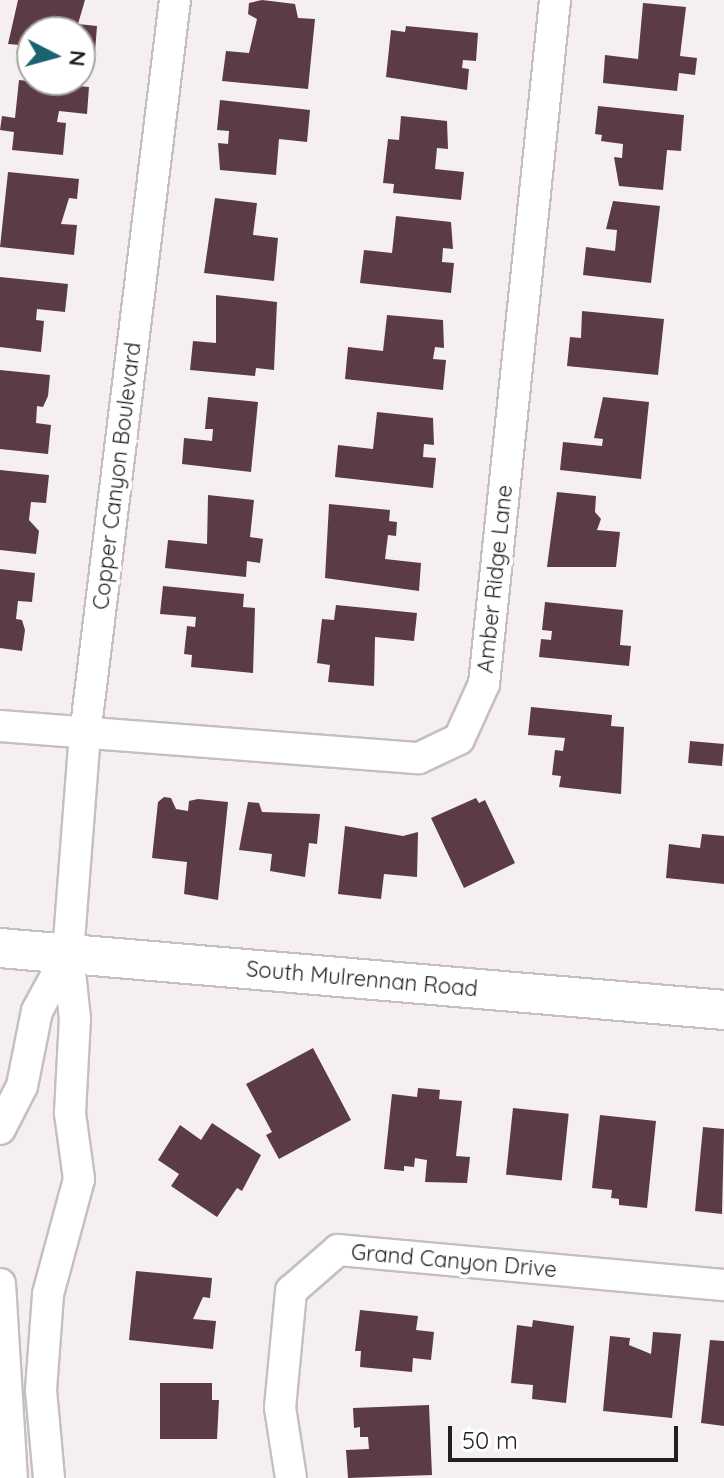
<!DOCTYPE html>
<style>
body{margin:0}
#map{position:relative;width:724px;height:1478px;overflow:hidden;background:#f5eff0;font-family:Quicksand,sans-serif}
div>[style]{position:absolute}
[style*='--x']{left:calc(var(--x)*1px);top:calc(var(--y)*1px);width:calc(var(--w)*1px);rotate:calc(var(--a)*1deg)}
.building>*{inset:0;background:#5b3c44;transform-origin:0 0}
.roads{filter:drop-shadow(2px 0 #c5bfc1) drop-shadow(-2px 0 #c5bfc1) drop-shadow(0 2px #c5bfc1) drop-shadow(0 -2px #c5bfc1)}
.minor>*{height:30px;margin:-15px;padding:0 15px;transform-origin:15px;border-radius:15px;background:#fff}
.tertiary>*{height:38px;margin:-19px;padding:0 19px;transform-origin:19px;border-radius:19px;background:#fff}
span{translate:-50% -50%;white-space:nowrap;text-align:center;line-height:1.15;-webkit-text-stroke:8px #fff;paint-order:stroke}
.street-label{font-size:22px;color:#211f1f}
.north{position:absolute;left:16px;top:16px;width:80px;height:80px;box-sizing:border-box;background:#fff;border:2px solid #a6a5a5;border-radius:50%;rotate:96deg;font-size:22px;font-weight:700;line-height:32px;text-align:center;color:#211f1f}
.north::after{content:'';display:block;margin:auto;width:28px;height:36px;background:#196370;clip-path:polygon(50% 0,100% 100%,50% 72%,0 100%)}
.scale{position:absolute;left:448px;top:1426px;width:230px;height:36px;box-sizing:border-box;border:4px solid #211f1f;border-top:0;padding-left:10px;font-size:24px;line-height:28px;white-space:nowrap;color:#211f1f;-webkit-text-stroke:6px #fff;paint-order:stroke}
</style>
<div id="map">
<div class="building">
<div style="clip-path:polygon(18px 0,85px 0,78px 24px,97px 26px,95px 52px,80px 51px,80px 32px,32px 32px,32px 46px,8px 44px)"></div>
<div style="clip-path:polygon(262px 0,295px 4px,298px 18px,315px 19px,308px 89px,222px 81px,226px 51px,249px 53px,257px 19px,248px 14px,249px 3px)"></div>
<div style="clip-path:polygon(643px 3px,686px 7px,680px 56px,697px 58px,695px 75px,679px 73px,677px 91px,603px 83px,605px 55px,638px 59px)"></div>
<div style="clip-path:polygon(406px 26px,478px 33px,476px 61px,463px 60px,462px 68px,469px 69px,467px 90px,386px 77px,391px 30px,405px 32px)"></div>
<div style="clip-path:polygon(19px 80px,89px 87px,87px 114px,59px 111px,57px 122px,66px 123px,63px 155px,12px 150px,14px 132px,0 130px,2px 116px,15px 118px)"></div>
<div style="clip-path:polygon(220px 100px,310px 110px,307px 142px,279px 139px,276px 175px,220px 170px,218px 143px,228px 144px,229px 131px,217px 130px)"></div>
<div style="clip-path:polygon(598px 106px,684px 115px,681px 151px,667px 150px,663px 190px,619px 186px,614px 157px,622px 158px,623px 144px,601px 141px,602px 135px,595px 134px)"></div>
<div style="clip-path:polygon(401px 116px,447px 121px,448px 149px,437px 148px,435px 169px,464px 172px,461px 200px,393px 193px,394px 184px,383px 183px,388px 139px,399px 140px)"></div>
<div style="clip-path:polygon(8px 172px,79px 179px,77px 199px,69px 198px,61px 224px,77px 225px,74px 255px,0 247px)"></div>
<div style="clip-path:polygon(215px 198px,257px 203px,253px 235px,278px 238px,274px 281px,204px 273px)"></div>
<div style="clip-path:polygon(613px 201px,660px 206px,651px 283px,583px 275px,586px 247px,615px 251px,617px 230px,606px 229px)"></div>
<div style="clip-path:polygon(396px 216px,451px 222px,453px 249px,443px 248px,442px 262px,454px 263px,451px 293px,360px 283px,364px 250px,392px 253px)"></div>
<div style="clip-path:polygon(0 277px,68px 284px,65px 312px,37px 309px,36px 320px,44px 321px,41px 352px,0 347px)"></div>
<div style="clip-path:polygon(216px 295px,277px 302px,274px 370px,256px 368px,255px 376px,190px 370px,193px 341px,216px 343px)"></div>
<div style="clip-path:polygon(582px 311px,664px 319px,658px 375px,567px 366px,570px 337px,581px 338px)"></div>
<div style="clip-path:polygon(387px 315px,443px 320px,444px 348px,435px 347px,433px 359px,446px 360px,443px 390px,345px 379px,348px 347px,383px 351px)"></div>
<div style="clip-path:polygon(0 370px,50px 375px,48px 396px,43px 407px,37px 406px,36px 423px,51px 425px,48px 454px,0 449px)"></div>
<div style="clip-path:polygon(208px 397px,258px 402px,251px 472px,182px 464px,184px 438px,212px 441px,213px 429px,205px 429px)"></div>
<div style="clip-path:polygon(603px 397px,649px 402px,641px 479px,560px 470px,563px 442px,602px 446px,603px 439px,594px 438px)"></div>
<div style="clip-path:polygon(377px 412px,433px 418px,434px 445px,424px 444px,423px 457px,436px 458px,433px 488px,335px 477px,338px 445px,373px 449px)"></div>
<div style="clip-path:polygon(0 470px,49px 475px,46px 503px,31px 502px,29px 520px,39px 531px,36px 554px,0 550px)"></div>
<div style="clip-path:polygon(557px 492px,596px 496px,595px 512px,601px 519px,597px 530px,620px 532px,616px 567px,547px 567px)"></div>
<div style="clip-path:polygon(208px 495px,254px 500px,250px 537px,263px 539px,260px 563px,247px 561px,246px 577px,165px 568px,168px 540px,207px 544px)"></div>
<div style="clip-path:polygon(329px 504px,390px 510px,389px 521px,397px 522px,396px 536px,388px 535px,385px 559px,421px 563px,419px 591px,325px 578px)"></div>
<div style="clip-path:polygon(0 569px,35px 573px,32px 602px,18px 601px,16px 619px,22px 620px,25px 630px,22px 651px,0 648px)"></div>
<div style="clip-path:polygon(163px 586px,244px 594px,243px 607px,255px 608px,253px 673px,191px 667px,192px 655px,184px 654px,187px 626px,195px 627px,196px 617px,160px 614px)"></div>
<div style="clip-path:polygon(545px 602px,623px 610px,620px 645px,631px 646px,629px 666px,539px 657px,541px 639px,551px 640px,552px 631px,542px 630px)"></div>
<div style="clip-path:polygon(336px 605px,417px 613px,414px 641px,375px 637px,374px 686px,328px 682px,330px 665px,317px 663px,322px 619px,334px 620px)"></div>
<div style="clip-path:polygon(531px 707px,612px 715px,611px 726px,624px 727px,621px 794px,559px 787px,561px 776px,552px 775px,555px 750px,563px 751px,565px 738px,528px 735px)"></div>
<div style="left:690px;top:741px;width:34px;height:22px;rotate:5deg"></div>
<div style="clip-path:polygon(164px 797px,171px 798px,176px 809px,188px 811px,189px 801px,198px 799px,228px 802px,218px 900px,184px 894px,187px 862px,152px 858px,158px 802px)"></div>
<div style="clip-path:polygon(476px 798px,479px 803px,485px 800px,515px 863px,464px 888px,431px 818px)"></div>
<div style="clip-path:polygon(248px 802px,259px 803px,262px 812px,320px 814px,317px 844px,309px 843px,305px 877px,270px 871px,272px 854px,239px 850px)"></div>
<div style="clip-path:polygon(345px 826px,403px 836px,418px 832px,417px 877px,384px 874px,381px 899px,338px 894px)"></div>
<div style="clip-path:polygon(702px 834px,724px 836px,724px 884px,666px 878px,669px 844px,700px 848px)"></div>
<div style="clip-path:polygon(313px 1048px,351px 1120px,279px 1159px,266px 1135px,272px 1132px,246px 1084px)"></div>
<div style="clip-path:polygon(418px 1088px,440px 1090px,439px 1099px,462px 1101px,456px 1156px,470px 1157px,467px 1183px,425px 1182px,427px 1160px,415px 1158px,414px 1167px,404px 1166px,404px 1171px,384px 1169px,392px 1094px,417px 1097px)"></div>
<div style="left:513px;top:1108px;width:56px;height:67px;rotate:6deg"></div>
<div style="clip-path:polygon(600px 1115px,656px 1121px,647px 1208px,619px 1205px,619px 1199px,611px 1198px,612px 1190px,592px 1188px)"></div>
<div style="clip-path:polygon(212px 1123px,261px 1155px,242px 1191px,237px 1188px,217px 1217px,171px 1186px,179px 1174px,158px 1160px,180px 1125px,201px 1140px)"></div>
<div style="clip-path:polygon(703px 1127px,724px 1129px,722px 1214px,695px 1211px)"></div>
<div style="clip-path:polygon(136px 1271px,212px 1278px,210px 1298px,203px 1297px,193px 1319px,216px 1321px,213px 1349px,129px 1340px)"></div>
<div style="clip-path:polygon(360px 1310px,418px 1316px,416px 1330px,434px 1332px,431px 1360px,413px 1358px,412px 1372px,360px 1367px,361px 1351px,355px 1351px)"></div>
<div style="clip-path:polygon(533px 1320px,574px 1326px,566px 1403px,532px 1399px,533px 1385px,511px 1383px,517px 1325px,532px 1327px)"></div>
<div style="clip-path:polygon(653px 1332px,681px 1334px,672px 1418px,603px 1411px,610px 1336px,630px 1338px,629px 1345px,651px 1354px)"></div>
<div style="clip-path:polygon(710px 1340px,724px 1341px,724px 1426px,701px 1423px)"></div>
<div style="clip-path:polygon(160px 1383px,212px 1383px,212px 1400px,219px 1400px,217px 1439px,160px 1439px)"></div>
<div style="clip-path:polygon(429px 1405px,432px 1475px,348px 1478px,346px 1450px,369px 1449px,368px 1437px,360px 1437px,360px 1427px,354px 1428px,353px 1408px)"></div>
</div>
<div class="roads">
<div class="minor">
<div style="--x:0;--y:726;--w:420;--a:4.4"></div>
<div style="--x:419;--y:758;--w:44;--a:-25.4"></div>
<div style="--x:459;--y:739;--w:60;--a:-65.6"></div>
<div style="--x:484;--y:684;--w:688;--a:-84.07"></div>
<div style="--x:0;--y:1129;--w:48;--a:-62.9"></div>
<div style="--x:22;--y:1086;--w:76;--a:-78.7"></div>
<div style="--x:37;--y:1011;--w:65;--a:-61.5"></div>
<div style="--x:0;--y:1284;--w:194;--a:86.5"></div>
<div style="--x:49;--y:1478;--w:88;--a:-95.2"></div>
<div style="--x:41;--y:1390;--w:96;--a:-85.8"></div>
<div style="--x:48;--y:1294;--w:119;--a:-74.9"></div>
<div style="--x:79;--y:1179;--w:67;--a:-97.8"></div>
<div style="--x:70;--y:1113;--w:94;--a:-87"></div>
<div style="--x:75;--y:1019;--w:65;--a:-96.1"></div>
<div style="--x:68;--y:954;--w:220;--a:-85.6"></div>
<div style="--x:85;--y:735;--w:740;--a:-83.02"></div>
<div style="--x:291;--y:1478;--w:71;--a:-98.9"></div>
<div style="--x:280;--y:1408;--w:118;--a:-84.6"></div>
<div style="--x:291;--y:1291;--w:62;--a:-41.1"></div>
<div style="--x:338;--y:1250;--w:388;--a:5.2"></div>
</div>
<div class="tertiary">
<div style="--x:0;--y:948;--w:727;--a:4.89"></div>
</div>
</div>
<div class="street-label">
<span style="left:117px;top:476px;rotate:-83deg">Copper Canyon Boulevard</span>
<span style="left:495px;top:579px;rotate:-84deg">Amber Ridge Lane</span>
<span style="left:362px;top:979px;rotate:5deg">South Mulrennan Road</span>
<span style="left:454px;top:1261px;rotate:5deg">Grand Canyon Drive</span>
</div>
<div class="north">N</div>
<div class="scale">50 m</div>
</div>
